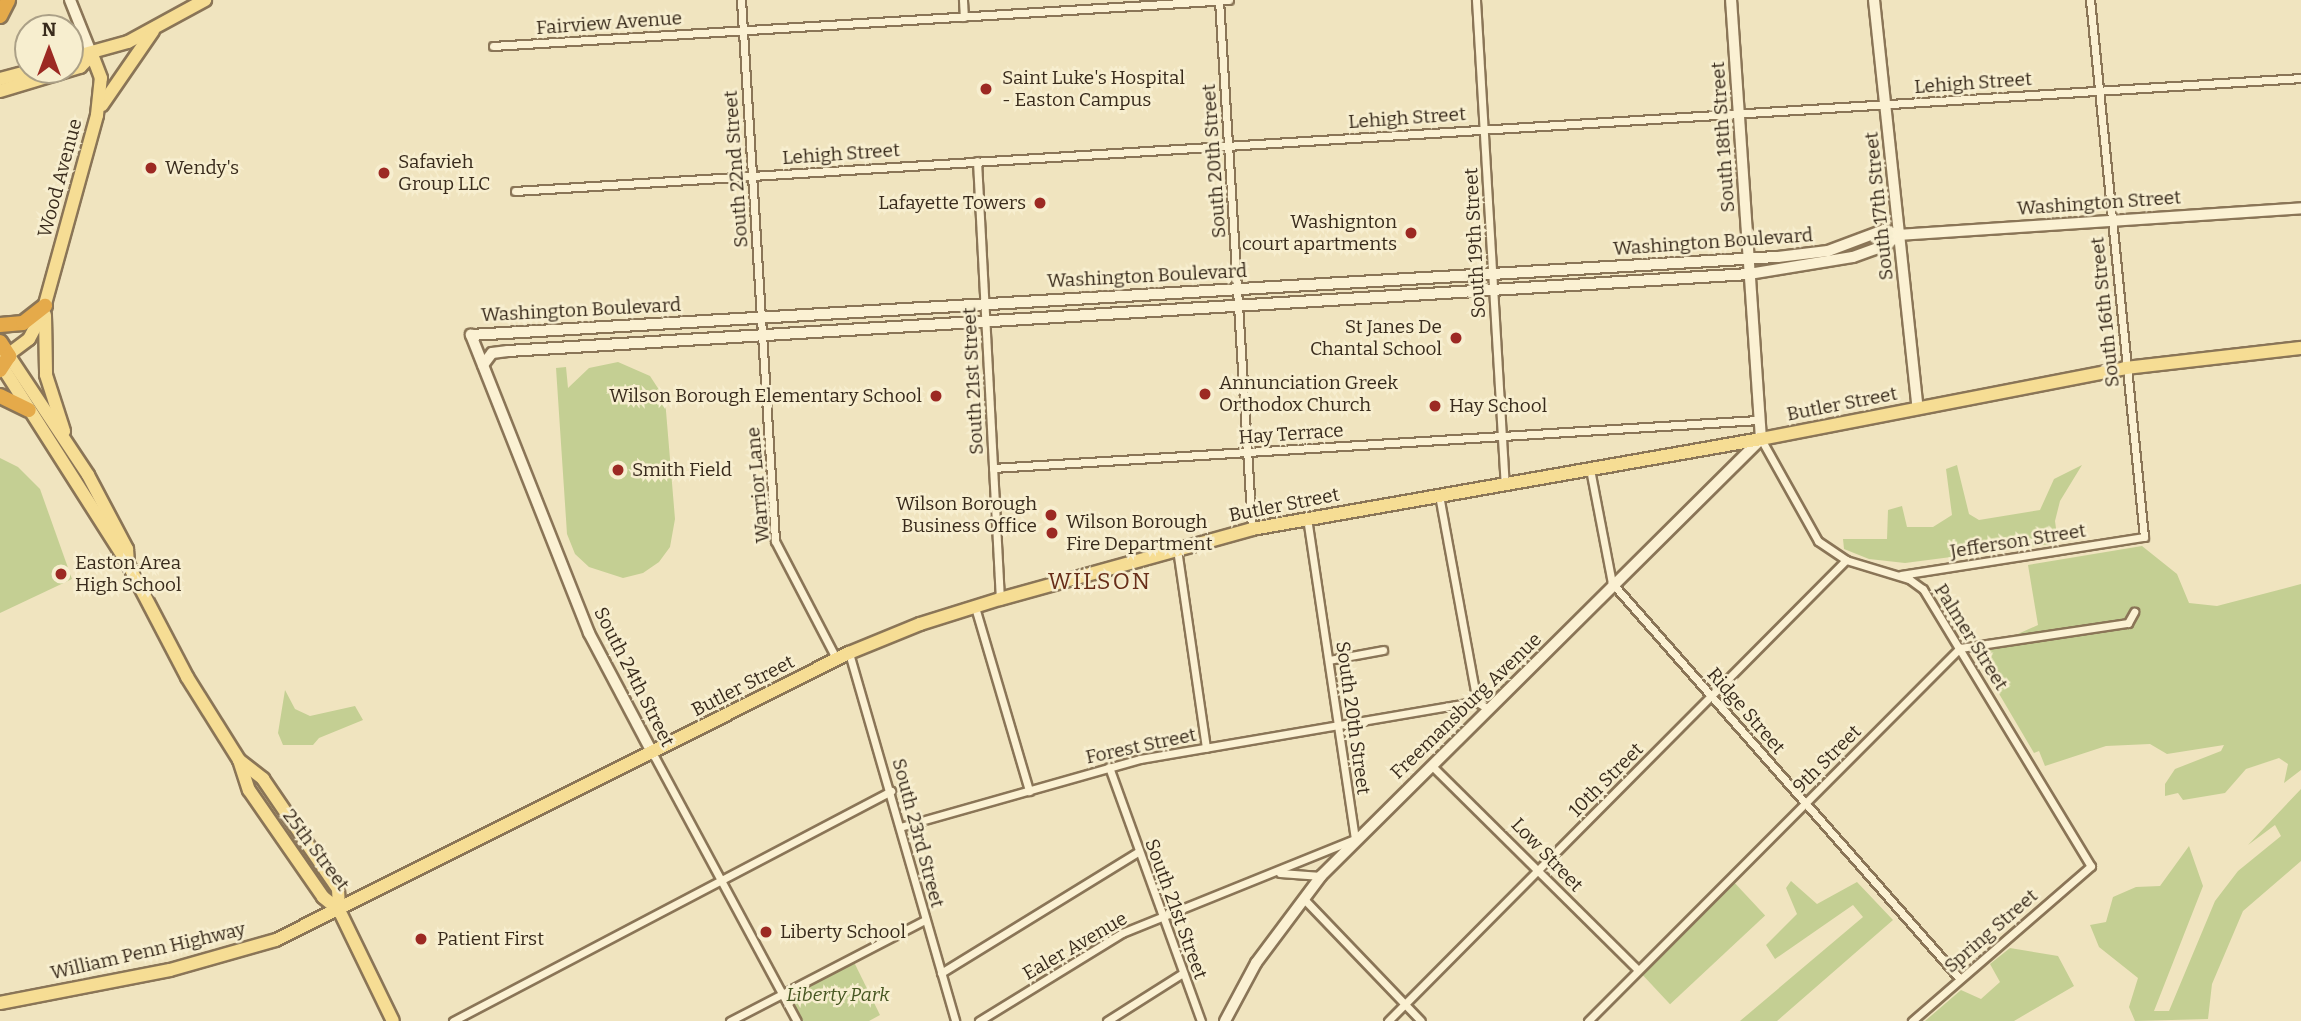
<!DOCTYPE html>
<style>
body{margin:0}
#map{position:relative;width:2301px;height:1021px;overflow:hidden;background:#f0e4bf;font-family:Bitter,serif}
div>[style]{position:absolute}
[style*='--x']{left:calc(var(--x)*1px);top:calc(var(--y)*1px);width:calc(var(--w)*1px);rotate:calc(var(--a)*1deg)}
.green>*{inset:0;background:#c4cf93;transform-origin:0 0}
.roads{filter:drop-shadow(2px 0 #8a7557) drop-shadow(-2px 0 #8a7557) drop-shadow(0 2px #8a7557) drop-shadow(0 -2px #8a7557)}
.street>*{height:7px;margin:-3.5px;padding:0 3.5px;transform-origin:3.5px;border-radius:3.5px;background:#fbf1d3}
.secondary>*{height:10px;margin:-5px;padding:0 5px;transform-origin:5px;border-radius:5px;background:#fbf1d3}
.primary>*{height:12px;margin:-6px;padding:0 6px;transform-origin:6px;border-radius:6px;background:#f6dd94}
.highway>*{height:14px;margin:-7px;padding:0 7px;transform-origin:7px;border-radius:7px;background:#e5aa4a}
.dots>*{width:19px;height:19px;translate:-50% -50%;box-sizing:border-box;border:4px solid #f7eecf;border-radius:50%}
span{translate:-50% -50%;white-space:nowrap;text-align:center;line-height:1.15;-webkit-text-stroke:5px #f7eecf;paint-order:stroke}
.street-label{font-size:19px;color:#392b1c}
.poi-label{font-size:19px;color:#392b1c}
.left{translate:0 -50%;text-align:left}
.right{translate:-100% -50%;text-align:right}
.park-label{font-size:19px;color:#465621;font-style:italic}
.quarter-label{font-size:23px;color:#682e19;letter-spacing:2px}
.north{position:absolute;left:14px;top:14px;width:70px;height:70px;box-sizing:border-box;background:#f7eecf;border:2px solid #aba087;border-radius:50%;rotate:0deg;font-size:19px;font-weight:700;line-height:28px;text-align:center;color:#392b1c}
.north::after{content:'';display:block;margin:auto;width:24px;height:32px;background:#9c2923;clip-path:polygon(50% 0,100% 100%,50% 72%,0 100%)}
</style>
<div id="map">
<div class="green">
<div style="clip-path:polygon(618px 362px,650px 376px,665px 399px,675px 519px,670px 547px,659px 562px,643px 573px,623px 578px,589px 567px,575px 554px,567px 534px,556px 368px,566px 367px,568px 388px,589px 368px)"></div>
<div style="clip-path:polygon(0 458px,18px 467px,40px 489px,72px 579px,0 613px)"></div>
<div style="clip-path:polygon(1957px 465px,1969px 514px,1979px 520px,2040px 510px,2054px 479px,2082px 465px,2060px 501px,2055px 521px,2058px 543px,1905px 563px,1869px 559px,1844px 549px,1843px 539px,1887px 539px,1888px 510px,1902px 506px,1907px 527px,1933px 527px,1952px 515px,1946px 469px)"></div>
<div style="clip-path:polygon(2142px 546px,2177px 574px,2189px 603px,2217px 606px,2301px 584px,2301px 770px,2284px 783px,2288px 764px,2279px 758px,2246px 769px,2225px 793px,2183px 800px,2178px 793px,2165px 796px,2165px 784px,2175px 769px,2221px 751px,2224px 745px,2167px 754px,2150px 744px,2106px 746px,2045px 766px,2039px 751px,2034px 753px,1975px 653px,2038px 625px,2028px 565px)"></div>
<div style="clip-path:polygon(285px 690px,295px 709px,310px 716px,355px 706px,363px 720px,319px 738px,313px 745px,283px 745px,278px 733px)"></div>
<div style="clip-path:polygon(2301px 789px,2301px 861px,2243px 911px,2212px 984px,2208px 1019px,2135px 1021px,2129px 1007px,2138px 978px,2099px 947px,2090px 925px,2106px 922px,2113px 897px,2136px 887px,2160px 886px,2189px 846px,2203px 886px,2154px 1011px,2169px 1011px,2215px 901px,2238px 871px,2281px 836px,2275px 825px,2248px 845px)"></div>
<div style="left:1731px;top:879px;width:50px;height:130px;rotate:47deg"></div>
<div style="clip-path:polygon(1791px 881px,1817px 904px,1857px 882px,1893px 920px,1777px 1021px,1740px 1021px,1863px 917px,1853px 905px,1775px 959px,1766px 945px,1797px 914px,1786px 888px)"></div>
<div style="clip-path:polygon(2010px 948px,2058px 956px,2074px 986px,2014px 1021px,1925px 1021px,1961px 990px,1981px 999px,2000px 982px,1990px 964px)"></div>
<div style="clip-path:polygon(852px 958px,880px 1015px,869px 1021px,797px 1021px,782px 994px)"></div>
</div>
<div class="roads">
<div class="street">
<div style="--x:741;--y:0;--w:542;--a:86.4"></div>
<div style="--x:775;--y:541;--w:134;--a:62.5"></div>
<div style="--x:963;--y:0;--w:17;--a:87"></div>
<div style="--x:1219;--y:0;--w:530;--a:86.43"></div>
<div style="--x:1476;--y:0;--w:484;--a:86.6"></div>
<div style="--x:493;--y:46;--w:737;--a:-3.58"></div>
<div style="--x:977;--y:161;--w:439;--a:87"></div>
<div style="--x:515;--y:191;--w:1790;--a:-3.62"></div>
<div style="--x:1761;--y:439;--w:117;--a:60.8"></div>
<div style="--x:1818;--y:541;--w:34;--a:34"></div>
<div style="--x:1846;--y:560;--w:66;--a:16.8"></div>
<div style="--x:1909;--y:579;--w:17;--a:36"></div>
<div style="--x:1923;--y:589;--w:324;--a:58.8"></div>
<div style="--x:2091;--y:866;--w:237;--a:139.1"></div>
<div style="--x:993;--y:468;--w:768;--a:-3.59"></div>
<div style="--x:1590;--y:469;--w:116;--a:79.1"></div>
<div style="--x:1612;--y:583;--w:527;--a:48.69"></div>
<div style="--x:1439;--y:495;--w:210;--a:79.6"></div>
<div style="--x:1177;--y:549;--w:201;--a:81.7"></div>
<div style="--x:1901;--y:575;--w:246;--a:-8.9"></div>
<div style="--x:2144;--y:537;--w:540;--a:-95.74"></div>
<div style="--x:975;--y:607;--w:192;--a:73.6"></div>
<div style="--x:849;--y:653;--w:383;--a:73.9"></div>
<div style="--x:1329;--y:660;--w:55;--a:-10.5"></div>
<div style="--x:653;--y:754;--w:303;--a:61.7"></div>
<div style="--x:1431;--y:765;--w:291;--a:44.7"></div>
<div style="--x:1109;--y:767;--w:270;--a:70.1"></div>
<div style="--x:900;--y:827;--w:249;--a:-15.8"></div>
<div style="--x:1140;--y:759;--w:327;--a:-9.7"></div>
<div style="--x:1462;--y:704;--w:15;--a:-8"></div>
<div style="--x:1477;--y:702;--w:12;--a:31"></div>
<div style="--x:1280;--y:873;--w:41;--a:4.2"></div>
<div style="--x:1303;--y:898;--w:170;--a:46.2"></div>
<div style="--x:941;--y:973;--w:231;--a:-31.6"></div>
<div style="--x:453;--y:1021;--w:495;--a:-27.7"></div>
<div style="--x:730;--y:1021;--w:220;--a:-27.4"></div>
<div style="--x:979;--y:1021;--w:168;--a:-31.6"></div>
<div style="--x:1122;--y:933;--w:251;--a:-22"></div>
<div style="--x:1355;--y:839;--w:324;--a:-98.5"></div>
<div style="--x:1107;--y:1021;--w:90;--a:-32.3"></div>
<div style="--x:1388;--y:1021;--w:650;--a:-45.19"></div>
<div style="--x:1588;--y:1021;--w:527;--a:-45.08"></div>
<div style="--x:1960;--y:648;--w:170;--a:-8.5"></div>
<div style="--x:2128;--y:623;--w:13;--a:-61"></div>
</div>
<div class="secondary">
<div style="--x:70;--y:0;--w:59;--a:68.2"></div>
<div style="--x:1874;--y:0;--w:411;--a:83.9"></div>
<div style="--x:483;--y:365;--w:15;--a:-53"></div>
<div style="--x:492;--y:353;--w:16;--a:-7"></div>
<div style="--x:508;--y:351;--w:1243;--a:-3.55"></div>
<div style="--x:1749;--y:274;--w:105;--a:-9.3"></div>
<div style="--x:1853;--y:257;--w:33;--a:-20"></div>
<div style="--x:1884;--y:246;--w:19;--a:-36"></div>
<div style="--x:653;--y:754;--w:137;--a:-117.9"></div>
<div style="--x:589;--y:633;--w:321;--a:-111.6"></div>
<div style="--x:471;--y:335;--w:1309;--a:-3.42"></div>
<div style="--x:1778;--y:257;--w:50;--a:-6.8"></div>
<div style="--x:1828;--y:251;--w:60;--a:-20.6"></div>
<div style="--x:1884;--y:230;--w:16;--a:18"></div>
<div style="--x:1899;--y:235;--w:403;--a:-3.8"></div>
<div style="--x:1225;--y:1021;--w:66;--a:-61.9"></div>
<div style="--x:1256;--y:963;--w:109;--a:-53.2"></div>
<div style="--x:1321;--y:876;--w:620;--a:-44.8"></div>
<div style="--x:1761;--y:439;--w:440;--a:-93.9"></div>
</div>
<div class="primary">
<div style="--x:70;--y:58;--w:60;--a:-15.4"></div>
<div style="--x:128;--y:42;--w:88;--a:-28.6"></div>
<div style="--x:0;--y:79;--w:35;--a:-15"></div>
<div style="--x:0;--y:91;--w:84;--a:-16.7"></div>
<div style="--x:80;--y:67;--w:17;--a:-45"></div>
<div style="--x:102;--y:105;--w:90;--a:-55.4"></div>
<div style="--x:45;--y:315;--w:60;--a:89"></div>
<div style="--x:46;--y:375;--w:59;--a:72.2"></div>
<div style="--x:9;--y:356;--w:143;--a:56.4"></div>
<div style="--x:88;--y:475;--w:84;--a:62.2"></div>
<div style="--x:127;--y:549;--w:15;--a:86"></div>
<div style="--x:1;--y:360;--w:35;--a:-37"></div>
<div style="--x:29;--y:339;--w:27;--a:-62"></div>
<div style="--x:42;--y:315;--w:207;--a:-74.6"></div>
<div style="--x:97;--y:115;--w:37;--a:-84"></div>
<div style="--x:101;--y:78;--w:25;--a:-111"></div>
<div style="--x:0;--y:363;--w:238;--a:57.5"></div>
<div style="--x:128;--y:564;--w:127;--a:62.4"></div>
<div style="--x:187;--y:677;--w:98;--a:57.9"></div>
<div style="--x:239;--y:760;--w:32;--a:72"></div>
<div style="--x:249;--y:790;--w:130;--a:55.3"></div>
<div style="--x:323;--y:897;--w:21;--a:39"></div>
<div style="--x:339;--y:910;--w:123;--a:64.1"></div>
<div style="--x:239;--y:760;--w:31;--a:38"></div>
<div style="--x:263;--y:779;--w:133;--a:55.7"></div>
<div style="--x:338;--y:889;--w:21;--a:87"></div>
<div style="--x:0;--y:1003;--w:173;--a:-11"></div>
<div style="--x:170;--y:970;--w:110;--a:-15.8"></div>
<div style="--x:276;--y:940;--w:641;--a:-26.61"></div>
<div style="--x:849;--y:653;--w:77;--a:-22.2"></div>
<div style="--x:920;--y:624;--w:84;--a:-17.4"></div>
<div style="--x:1000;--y:599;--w:262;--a:-15.5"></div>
<div style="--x:1252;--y:529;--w:517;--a:-10.03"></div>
<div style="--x:1761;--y:439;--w:371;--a:-11"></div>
<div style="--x:2125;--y:368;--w:177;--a:-6.5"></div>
</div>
<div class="highway">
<div style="--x:0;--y:16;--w:18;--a:-63"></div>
<div style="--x:0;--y:325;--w:23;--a:-5"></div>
<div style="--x:23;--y:323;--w:28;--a:-38"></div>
<div style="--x:0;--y:342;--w:17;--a:57"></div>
<div style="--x:9;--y:356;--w:17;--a:123"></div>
<div style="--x:0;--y:396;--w:32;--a:26"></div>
</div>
</div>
<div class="dots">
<div style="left:986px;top:89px;background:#9c2923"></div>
<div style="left:151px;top:168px;background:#9c2923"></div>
<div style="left:384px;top:173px;background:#9c2923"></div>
<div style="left:1040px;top:203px;background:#9c2923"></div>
<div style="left:1411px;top:233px;background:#9c2923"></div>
<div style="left:1456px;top:338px;background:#9c2923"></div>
<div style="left:1205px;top:394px;background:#9c2923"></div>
<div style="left:936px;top:396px;background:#9c2923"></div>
<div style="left:1435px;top:406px;background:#9c2923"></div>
<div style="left:618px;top:470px;background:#9c2923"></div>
<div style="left:1051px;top:515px;background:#9c2923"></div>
<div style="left:1052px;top:533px;background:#9c2923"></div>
<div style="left:61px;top:574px;background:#9c2923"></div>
<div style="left:766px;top:932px;background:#9c2923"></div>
<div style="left:421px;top:939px;background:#9c2923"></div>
</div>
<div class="street-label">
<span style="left:609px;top:23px;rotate:-4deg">Fairview Avenue</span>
<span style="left:1973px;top:83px;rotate:-4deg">Lehigh Street</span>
<span style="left:1407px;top:118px;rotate:-4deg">Lehigh Street</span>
<span style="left:1723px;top:137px;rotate:-94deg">South 18th Street</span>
<span style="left:841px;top:154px;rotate:-4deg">Lehigh Street</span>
<span style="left:1214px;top:161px;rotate:-94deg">South 20th Street</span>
<span style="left:736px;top:169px;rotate:-94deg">South 22nd Street</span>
<span style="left:60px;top:178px;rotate:-75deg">Wood Avenue</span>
<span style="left:2099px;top:203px;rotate:-4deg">Washington Street</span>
<span style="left:1879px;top:206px;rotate:-96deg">South 17th Street</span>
<span style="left:1713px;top:242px;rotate:-4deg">Washington Boulevard</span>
<span style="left:1475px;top:243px;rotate:-93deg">South 19th Street</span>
<span style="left:1147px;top:276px;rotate:-3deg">Washington Boulevard</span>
<span style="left:581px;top:310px;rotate:-3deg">Washington Boulevard</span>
<span style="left:2105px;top:312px;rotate:-96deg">South 16th Street</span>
<span style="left:973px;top:381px;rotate:-93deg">South 21st Street</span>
<span style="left:1842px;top:404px;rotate:-11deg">Butler Street</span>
<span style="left:1291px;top:434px;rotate:-4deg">Hay Terrace</span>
<span style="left:758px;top:485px;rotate:-95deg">Warrior Lane</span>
<span style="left:1284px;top:505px;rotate:-11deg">Butler Street</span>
<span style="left:2018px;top:541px;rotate:-9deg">Jefferson Street</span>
<span style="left:1971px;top:637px;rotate:58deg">Palmer Street</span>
<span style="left:634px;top:677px;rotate:63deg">South 24th Street</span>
<span style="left:743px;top:686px;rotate:-27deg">Butler Street</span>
<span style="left:1466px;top:706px;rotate:-44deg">Freemansburg Avenue</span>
<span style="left:1746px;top:711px;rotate:49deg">Ridge Street</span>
<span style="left:1353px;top:718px;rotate:82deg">South 20th Street</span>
<span style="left:1141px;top:746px;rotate:-12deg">Forest Street</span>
<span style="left:1827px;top:759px;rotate:-45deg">9th Street</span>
<span style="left:1606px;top:780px;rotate:-45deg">10th Street</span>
<span style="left:918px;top:833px;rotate:75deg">South 23rd Street</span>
<span style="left:316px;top:850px;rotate:53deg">25th Street</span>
<span style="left:1547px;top:855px;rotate:46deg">Low Street</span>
<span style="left:1176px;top:909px;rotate:70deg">South 21st Street</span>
<span style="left:1991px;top:931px;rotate:-41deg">Spring Street</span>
<span style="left:1075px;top:946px;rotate:-30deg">Ealer Avenue</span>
<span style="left:148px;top:951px;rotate:-13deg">William Penn Highway</span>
</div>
<div class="poi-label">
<span class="left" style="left:1002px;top:89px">Saint Luke's Hospital<br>- Easton Campus</span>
<span class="left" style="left:398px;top:173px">Safavieh<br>Group LLC</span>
<span class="left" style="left:165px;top:168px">Wendy's</span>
<span class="right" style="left:1026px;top:203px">Lafayette Towers</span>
<span class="right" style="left:1397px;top:233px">Washignton<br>court apartments</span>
<span class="right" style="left:1442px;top:338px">St Janes De<br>Chantal School</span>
<span class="left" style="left:1219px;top:394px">Annunciation Greek<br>Orthodox Church</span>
<span class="right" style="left:922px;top:396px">Wilson Borough Elementary School</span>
<span class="left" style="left:1449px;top:406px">Hay School</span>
<span class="left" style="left:632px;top:470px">Smith Field</span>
<span class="right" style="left:1037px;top:515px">Wilson Borough<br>Business Office</span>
<span class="left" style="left:1066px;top:533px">Wilson Borough<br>Fire Department</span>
<span class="left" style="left:75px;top:574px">Easton Area<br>High School</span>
<span class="left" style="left:780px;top:932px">Liberty School</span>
<span class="left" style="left:437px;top:939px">Patient First</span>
</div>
<div class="park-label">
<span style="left:838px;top:995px">Liberty Park</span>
</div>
<div class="quarter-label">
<span style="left:1100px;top:581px">WILSON</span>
</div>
<div class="north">N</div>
</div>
